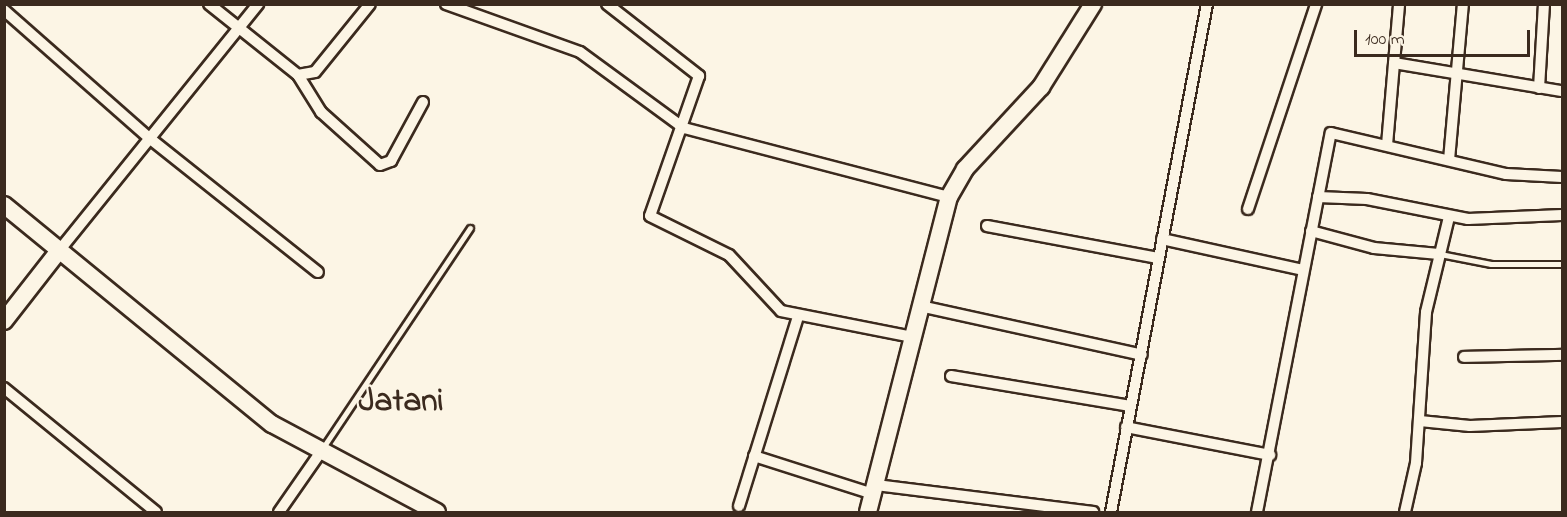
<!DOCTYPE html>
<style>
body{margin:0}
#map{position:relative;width:1567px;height:517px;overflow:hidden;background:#fcf5e5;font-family:"Indie Flower",sans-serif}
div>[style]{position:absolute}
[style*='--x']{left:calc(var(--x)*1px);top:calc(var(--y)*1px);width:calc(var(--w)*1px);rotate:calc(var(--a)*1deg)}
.roads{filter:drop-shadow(2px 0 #3b2a1e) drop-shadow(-2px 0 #3b2a1e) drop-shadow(0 2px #3b2a1e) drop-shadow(0 -2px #3b2a1e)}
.lane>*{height:5px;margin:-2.5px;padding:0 2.5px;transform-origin:2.5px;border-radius:2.5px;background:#fcf5e5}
.street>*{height:10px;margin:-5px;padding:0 5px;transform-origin:5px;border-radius:5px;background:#fcf5e5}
.secondary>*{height:16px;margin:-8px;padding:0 8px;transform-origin:8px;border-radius:8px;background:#fcf5e5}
span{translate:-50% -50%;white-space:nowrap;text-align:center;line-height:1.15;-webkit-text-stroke:4.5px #fcf5e5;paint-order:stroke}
.district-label{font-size:33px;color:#3b2a1e;font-weight:700}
.frame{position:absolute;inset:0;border:6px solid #3b2a1e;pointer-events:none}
.scale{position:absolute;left:1354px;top:30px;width:176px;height:27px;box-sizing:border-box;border:3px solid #3b2a1e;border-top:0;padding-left:8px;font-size:18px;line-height:21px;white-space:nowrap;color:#3b2a1e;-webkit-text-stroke:4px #fcf5e5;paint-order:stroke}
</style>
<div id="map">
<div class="roads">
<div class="lane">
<div style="--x:1440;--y:254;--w:52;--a:11.1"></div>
<div style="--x:1491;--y:264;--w:71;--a:0"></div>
<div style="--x:322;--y:449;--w:266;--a:-56.2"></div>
</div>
<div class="street">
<div style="--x:209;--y:4;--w:114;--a:38.6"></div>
<div style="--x:298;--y:75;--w:17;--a:-10"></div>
<div style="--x:315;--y:72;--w:87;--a:-51"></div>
<div style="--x:446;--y:4;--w:142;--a:19.7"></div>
<div style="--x:580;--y:52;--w:129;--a:36.2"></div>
<div style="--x:684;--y:128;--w:274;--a:14.6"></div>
<div style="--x:607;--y:4;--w:117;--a:38"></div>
<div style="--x:699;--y:76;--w:148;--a:109.3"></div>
<div style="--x:650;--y:216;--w:88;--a:26.3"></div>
<div style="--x:729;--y:255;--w:76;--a:47.1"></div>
<div style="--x:781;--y:311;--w:134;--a:11.2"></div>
<div style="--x:4;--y:10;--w:192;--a:41.4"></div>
<div style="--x:148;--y:137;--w:217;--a:38.5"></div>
<div style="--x:1394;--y:63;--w:170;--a:9.5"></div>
<div style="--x:298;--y:75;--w:44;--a:58.1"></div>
<div style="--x:321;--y:112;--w:79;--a:41.9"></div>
<div style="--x:380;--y:165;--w:12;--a:-20"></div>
<div style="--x:391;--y:161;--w:67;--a:-61.5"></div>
<div style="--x:1539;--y:88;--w:84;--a:-86.6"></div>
<div style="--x:1387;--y:145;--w:142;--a:-85.1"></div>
<div style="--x:1449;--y:160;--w:157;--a:-84.9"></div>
<div style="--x:1318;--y:197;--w:49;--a:2.3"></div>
<div style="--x:1367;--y:199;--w:103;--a:11.2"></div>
<div style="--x:1468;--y:219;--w:94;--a:-2.4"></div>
<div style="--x:1248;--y:209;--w:216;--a:-71.6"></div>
<div style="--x:987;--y:226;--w:174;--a:10.6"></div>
<div style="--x:1311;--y:231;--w:65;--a:15.1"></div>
<div style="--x:1374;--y:248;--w:65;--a:5.3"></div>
<div style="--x:1162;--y:239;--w:144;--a:12.4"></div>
<div style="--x:58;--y:252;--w:319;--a:-51.1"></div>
<div style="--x:920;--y:306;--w:227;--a:12.4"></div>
<div style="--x:1464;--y:357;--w:98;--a:-1.2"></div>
<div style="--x:951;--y:376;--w:182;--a:9.5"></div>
<div style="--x:4;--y:388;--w:196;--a:39.2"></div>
<div style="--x:1420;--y:421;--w:50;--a:5.7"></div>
<div style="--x:1470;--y:426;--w:92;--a:-2.5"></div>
<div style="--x:1126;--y:427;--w:147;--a:11"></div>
<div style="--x:754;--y:456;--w:125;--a:17.7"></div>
<div style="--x:876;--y:485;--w:219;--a:7.1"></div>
<div style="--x:739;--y:506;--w:199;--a:-72.7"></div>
<div style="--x:279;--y:512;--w:72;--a:-55.2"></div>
<div style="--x:1111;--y:512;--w:517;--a:-79.3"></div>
<div style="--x:1257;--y:512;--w:386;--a:-79"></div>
<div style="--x:1331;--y:133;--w:180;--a:13.2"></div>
<div style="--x:1506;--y:174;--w:56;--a:3.1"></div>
<div style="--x:1405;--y:512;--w:50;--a:-77.3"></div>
<div style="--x:1416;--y:463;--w:151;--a:-86.2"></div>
<div style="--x:1426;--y:312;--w:98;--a:-76.4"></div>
</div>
<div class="secondary">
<div style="--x:4;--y:205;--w:346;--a:39.3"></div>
<div style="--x:272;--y:424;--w:187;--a:28.1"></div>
<div style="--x:4;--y:321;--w:88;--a:-52"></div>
<div style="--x:868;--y:512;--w:325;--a:-75.6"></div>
<div style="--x:949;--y:197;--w:32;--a:-60"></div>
<div style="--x:965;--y:169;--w:112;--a:-47.2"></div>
<div style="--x:1041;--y:87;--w:98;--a:-57.9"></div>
</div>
</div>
<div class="district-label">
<span style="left:401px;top:403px">Jatani</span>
</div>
<div class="frame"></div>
<div class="scale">100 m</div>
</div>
